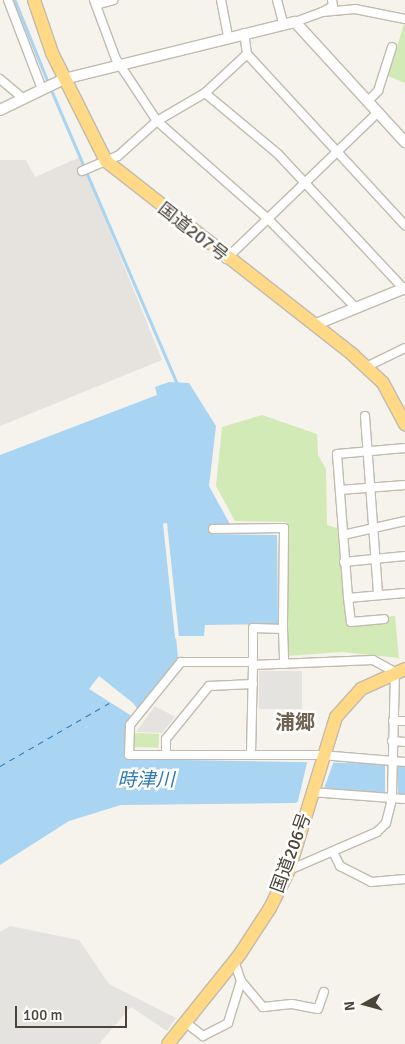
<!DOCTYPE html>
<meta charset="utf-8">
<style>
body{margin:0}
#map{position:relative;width:405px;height:1044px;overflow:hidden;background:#f6f3ec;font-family:Signika,"Noto Sans JP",sans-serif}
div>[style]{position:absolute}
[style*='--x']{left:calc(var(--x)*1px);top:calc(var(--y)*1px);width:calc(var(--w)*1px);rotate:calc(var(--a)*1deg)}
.industrial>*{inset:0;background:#e6e2dd}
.green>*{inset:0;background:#d2eab5;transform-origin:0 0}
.parking>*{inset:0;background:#e5e3e0;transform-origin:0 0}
.water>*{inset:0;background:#a9d4f2}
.pier>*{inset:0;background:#f6f3ec;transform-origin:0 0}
.stream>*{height:2.5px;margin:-1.25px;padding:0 1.25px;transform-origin:1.25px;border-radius:1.25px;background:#a9d4f2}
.ferry>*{height:1px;margin-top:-0.5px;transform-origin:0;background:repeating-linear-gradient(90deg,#2e7ab2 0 6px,transparent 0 11px)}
.roads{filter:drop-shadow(1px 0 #c2bbae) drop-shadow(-1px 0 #c2bbae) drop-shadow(0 1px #c2bbae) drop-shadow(0 -1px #c2bbae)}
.minor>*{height:8px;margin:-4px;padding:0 4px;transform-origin:4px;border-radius:4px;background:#fff}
.tertiary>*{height:10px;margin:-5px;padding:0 5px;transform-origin:5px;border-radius:5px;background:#fff}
.trunk>*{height:12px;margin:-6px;padding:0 6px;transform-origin:6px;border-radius:6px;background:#ffd985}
span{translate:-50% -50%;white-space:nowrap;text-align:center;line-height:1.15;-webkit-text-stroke:5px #fff;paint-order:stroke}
.street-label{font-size:18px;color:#4b4439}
.water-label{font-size:19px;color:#2e7ab2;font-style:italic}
.quarter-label{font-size:20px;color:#6e6250;font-weight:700}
.north{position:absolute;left:340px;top:979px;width:50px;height:50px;-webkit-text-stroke:4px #fff;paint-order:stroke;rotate:263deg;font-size:14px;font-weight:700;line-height:20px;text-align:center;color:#4b4439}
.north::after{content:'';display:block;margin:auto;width:18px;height:22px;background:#4b4439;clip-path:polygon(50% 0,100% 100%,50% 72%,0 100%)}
.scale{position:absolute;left:15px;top:1006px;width:112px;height:22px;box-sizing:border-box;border:2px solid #4b4439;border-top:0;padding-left:6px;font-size:15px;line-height:18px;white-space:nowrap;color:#4b4439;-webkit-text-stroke:4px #fff;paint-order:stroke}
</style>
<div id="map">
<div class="industrial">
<div style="clip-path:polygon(80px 157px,162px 360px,0 426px,0 160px,26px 160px,35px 177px)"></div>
</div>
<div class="green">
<div style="clip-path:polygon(405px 21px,405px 83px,388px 76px)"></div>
<div style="clip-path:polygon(262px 415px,317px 434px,318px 455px,326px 469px,327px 525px,337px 528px,348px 620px,395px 616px,399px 658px,342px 652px,287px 656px,287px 522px,235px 521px,216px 486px,222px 427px)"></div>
<div style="left:135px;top:733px;width:24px;height:14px;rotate:2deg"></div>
</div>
<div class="parking">
<div style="left:259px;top:671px;width:43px;height:38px"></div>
<div style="clip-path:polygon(155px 706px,175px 717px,162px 733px,136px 732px)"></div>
<div style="clip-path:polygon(10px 926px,79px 940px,109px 984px,176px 1018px,167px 1031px,131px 1007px,99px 1044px,0 1044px,0 932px)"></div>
</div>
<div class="water">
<div style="clip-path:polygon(169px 382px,189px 383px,216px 426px,209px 486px,231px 526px,210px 525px,211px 534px,277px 535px,278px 624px,205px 625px,204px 636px,176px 636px,178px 659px,127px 724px,124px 759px,405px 764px,405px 795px,327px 789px,295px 803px,121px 805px,69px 821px,0 865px,0 455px,157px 395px,155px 387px)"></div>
</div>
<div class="pier">
<div style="left:167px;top:523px;width:116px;height:4px;rotate:84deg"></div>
<div style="clip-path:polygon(99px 676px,133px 703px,140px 712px,135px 718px,89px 689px)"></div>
<div style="clip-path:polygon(335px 758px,322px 794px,297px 805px,308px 759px)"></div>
<div style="left:398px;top:761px;width:36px;height:13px;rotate:90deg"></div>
</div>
<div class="stream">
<div style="--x:15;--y:0;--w:91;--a:68"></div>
<div style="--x:51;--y:89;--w:320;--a:66.8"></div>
</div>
<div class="ferry">
<div style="--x:0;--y:766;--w:126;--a:-30"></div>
</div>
<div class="roads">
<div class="minor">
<div style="--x:8;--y:0;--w:95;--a:69.1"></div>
<div style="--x:94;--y:0;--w:63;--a:69.6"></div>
<div style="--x:116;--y:59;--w:74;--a:56.5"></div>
<div style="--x:157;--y:121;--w:147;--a:41.4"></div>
<div style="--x:267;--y:218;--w:127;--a:45.3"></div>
<div style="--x:221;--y:0;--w:38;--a:79"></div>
<div style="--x:277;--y:0;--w:24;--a:75"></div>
<div style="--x:96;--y:5;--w:18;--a:-16"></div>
<div style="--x:324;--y:11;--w:10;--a:-29"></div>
<div style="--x:333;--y:6;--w:6;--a:-99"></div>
<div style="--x:295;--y:22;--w:29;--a:-20"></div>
<div style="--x:322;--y:12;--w:33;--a:-5"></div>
<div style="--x:355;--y:9;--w:51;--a:11.3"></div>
<div style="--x:247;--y:54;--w:233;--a:47.3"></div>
<div style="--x:0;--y:79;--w:30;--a:40"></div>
<div style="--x:205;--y:93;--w:95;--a:39.9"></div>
<div style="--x:278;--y:154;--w:186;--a:47"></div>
<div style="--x:367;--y:102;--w:16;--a:-45"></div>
<div style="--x:378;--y:91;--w:46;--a:-72.3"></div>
<div style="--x:82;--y:171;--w:39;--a:-23"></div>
<div style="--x:118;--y:156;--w:52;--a:-41.9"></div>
<div style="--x:157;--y:121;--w:56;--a:-30.3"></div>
<div style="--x:205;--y:93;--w:57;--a:-42.9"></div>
<div style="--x:247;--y:54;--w:21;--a:-98"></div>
<div style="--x:226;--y:259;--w:210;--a:-44"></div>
<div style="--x:366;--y:367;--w:43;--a:-26"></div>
<div style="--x:365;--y:416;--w:179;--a:85.8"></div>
<div style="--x:405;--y:448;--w:68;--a:175"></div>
<div style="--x:337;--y:454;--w:144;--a:85.6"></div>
<div style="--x:348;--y:598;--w:57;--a:-5"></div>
<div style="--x:340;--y:490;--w:65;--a:-4.4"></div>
<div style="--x:213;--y:529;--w:71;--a:-0.8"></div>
<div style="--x:284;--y:528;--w:101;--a:90.6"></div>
<div style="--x:283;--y:629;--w:30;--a:-178"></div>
<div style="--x:253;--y:628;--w:37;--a:90"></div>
<div style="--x:343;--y:535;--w:64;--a:-12.7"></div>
<div style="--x:344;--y:562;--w:61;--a:-5.6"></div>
<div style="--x:348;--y:598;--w:24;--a:83"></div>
<div style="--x:351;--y:622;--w:33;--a:-5"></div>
<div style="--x:283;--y:629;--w:35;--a:88"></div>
<div style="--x:253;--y:684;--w:44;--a:177.4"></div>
<div style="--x:209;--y:686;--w:68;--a:129.1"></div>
<div style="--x:166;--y:739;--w:16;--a:90"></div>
<div style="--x:166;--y:755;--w:155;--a:0"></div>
<div style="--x:321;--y:755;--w:84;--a:4.8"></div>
<div style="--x:393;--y:721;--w:12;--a:0"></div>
<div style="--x:392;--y:741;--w:13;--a:4"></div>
<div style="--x:251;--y:754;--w:89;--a:-88.7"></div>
<div style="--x:253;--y:665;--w:120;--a:-2.4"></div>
<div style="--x:373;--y:660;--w:25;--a:29"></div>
<div style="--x:395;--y:672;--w:127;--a:91.4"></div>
<div style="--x:392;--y:799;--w:25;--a:104"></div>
<div style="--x:386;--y:823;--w:13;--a:135"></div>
<div style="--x:377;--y:832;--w:96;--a:156.6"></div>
<div style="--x:166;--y:755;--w:37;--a:180"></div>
<div style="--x:129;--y:755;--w:30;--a:-88"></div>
<div style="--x:130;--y:725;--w:81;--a:-51"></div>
<div style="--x:181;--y:662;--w:72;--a:0"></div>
<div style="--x:311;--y:792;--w:94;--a:4.3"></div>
<div style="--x:333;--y:852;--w:16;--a:63"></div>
<div style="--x:340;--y:866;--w:35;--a:27"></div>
<div style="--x:371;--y:882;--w:34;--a:-5"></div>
<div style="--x:241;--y:981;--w:34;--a:50"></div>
<div style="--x:263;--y:1007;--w:29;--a:-6"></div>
<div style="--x:292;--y:1004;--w:26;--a:11"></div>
<div style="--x:318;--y:1009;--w:18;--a:-71"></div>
<div style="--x:185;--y:1022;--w:23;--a:38"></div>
<div style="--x:203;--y:1036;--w:28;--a:-27"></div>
<div style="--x:228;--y:1023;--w:44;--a:-72.8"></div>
<div style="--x:241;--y:981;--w:21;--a:-109"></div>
</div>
<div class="tertiary">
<div style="--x:0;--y:110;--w:71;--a:-25.8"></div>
<div style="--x:64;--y:79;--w:238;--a:-13.9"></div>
<div style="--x:295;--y:22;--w:163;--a:47.5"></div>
<div style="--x:314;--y:325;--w:98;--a:-22.1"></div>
</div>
<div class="trunk">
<div style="--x:34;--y:0;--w:56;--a:71.2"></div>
<div style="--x:52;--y:53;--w:121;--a:63.4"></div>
<div style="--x:106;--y:161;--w:314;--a:38.1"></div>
<div style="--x:353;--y:355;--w:41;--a:43"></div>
<div style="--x:383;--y:383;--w:47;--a:61.8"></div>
<div style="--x:168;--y:1044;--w:115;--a:-51.3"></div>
<div style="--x:240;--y:954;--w:55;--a:-56.9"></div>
<div style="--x:270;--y:908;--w:42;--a:-63.4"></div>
<div style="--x:289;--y:870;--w:160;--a:-72.9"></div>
<div style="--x:336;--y:717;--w:38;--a:-48"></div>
<div style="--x:361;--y:689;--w:48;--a:-24.4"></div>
</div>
</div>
<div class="street-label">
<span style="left:193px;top:232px;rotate:38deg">国道207号</span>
<span style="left:291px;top:853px;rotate:-70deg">国道206号</span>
</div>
<div class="water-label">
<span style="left:146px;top:781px">時津川</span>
</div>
<div class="quarter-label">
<span style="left:295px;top:722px">浦郷</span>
</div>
<div class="north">N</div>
<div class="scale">100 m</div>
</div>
